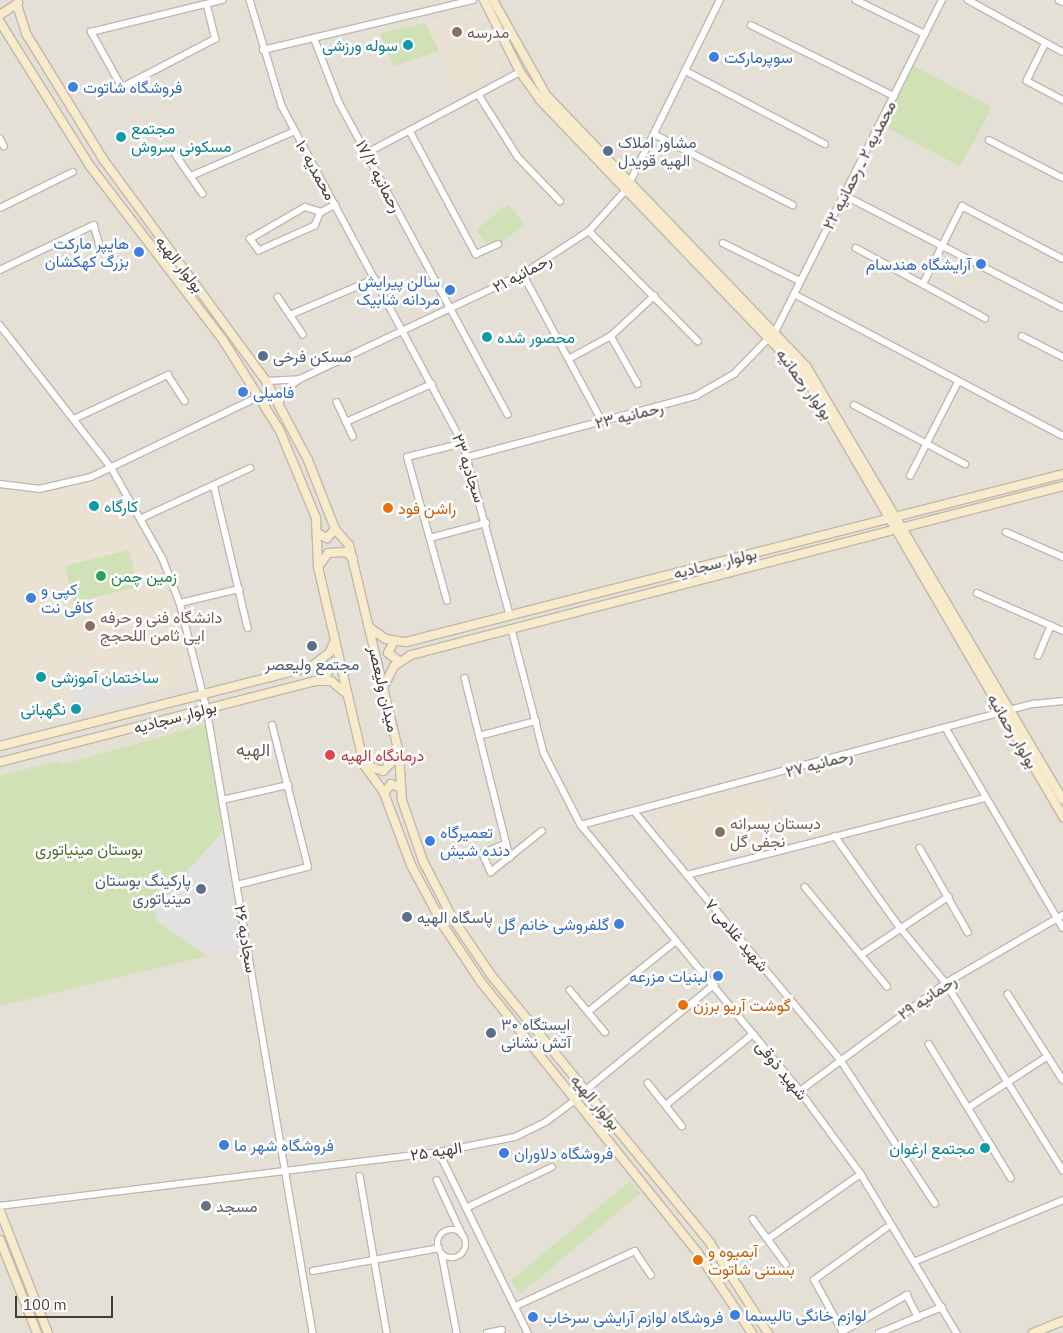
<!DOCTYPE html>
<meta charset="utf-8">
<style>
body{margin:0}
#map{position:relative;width:1063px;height:1333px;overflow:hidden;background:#f2eee7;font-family:"IBM Plex Sans",Vazirmatn,sans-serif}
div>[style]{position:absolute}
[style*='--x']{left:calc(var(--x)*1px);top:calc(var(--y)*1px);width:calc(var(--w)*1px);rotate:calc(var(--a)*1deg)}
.residential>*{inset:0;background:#e5e0d6;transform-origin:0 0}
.education>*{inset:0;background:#e9e2d3}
.green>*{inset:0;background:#cfe1b5;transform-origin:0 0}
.parking>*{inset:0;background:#e3e1df;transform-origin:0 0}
.roads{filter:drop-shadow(1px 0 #bfb8ae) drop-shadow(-1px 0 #bfb8ae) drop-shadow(0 1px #bfb8ae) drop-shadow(0 -1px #bfb8ae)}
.minor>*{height:5.5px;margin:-2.75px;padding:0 2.75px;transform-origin:2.75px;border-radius:2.75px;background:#fff}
.minor>.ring{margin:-2.75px;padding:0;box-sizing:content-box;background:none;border:5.5px solid #fff;border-radius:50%}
.secondary>*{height:8px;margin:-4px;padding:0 4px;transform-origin:4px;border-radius:4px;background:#f8ebcb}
.dots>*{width:14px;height:14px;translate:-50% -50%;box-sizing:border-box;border:2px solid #fff;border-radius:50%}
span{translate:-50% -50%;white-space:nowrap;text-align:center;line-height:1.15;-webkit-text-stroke:5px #fff;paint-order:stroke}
.education-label{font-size:16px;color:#785e54}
.left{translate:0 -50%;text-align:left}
.culture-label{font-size:16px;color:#0d838f}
.right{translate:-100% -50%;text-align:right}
.shop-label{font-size:16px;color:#366cbe}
.service-label{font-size:16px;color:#4e5e75}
.street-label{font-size:16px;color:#443e37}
.food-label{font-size:16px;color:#c56008}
.leisure-label{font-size:16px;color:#27864d}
.health-label{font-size:16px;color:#be3a42}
.park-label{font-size:16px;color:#4b6f31}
.worship-label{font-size:16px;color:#5b616d}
.neighbourhood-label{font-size:18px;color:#655c50}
.scale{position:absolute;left:15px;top:1296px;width:98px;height:22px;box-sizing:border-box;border:2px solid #443e37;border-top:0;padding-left:6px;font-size:15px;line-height:18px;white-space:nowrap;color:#443e37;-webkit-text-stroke:4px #fff;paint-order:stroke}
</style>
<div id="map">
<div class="residential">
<div style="left:0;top:0;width:1063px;height:1333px"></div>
</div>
<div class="education">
<div style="clip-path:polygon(474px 11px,502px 71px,459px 94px,425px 23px)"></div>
<div style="clip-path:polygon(104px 478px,109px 479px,157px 561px,173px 604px,191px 677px,187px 684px,0 731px,0 492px,40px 496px)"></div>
<div style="clip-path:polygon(765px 786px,778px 843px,694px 865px,656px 821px,658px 814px)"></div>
</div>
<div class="green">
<div style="clip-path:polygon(425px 23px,439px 51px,394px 66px,380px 33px)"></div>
<div style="left:914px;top:66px;width:88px;height:67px;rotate:28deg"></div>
<div style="left:508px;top:204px;width:26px;height:41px;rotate:51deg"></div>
<div style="left:129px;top:550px;width:38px;height:66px;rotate:76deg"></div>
<div style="clip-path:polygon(206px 724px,223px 831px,193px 868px,190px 865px,157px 921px,207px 956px,0 1006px,0 776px,56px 761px,64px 764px)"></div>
<div style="left:630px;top:1181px;width:16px;height:156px;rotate:50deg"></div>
</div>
<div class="parking">
<div style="left:140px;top:668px;width:24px;height:71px;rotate:75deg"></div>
<div style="clip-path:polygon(223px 831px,239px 950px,207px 956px,157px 921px,154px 910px)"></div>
</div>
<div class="roads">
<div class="minor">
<div style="--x:250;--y:0;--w:111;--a:73.2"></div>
<div style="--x:282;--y:106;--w:383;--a:61.8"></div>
<div style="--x:463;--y:443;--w:178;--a:74.7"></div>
<div style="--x:856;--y:0;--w:77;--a:26.2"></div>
<div style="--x:968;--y:0;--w:108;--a:28.7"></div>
<div style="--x:1059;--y:0;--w:4;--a:27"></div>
<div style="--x:207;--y:4;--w:36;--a:76"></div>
<div style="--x:216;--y:39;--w:106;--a:152.5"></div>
<div style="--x:122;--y:88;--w:64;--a:-119"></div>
<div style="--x:91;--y:32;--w:135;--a:-13.7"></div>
<div style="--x:751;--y:25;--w:160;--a:26.4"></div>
<div style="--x:315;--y:40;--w:66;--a:68.8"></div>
<div style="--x:339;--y:102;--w:355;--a:61.6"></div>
<div style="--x:1046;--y:43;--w:42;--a:116.6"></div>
<div style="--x:1027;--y:81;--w:41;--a:27.8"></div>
<div style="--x:263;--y:50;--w:216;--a:-13.4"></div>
<div style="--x:686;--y:71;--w:157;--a:27.7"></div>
<div style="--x:479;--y:95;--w:73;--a:57.8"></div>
<div style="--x:518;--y:157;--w:61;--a:46.3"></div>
<div style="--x:410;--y:131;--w:140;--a:61.8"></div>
<div style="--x:476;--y:254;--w:24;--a:-24"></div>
<div style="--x:654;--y:134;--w:156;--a:27.1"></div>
<div style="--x:0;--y:138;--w:9;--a:63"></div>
<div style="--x:989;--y:140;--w:83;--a:27.2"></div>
<div style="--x:367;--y:153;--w:173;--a:-27.9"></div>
<div style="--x:176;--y:155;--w:47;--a:55.3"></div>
<div style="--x:191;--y:176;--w:113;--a:-23.4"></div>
<div style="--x:629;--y:184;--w:205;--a:-63.7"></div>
<div style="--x:844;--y:195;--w:246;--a:27.3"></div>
<div style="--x:0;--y:208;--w:81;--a:-26.3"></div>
<div style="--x:321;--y:212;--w:15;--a:113"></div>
<div style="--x:315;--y:226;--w:61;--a:155.9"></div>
<div style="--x:259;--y:251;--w:15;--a:-127"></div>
<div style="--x:250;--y:239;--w:64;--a:-30.2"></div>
<div style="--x:305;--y:207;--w:17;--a:17"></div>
<div style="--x:321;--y:212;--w:16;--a:-27"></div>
<div style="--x:589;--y:231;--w:155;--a:45.3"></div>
<div style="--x:723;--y:243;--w:86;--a:26.3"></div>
<div style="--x:856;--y:248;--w:147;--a:28.5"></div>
<div style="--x:0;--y:270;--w:104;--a:-25.6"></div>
<div style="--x:94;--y:225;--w:26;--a:74"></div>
<div style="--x:523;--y:274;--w:167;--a:61.7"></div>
<div style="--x:923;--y:284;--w:87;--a:-63.4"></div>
<div style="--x:962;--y:206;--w:114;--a:27.7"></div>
<div style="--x:794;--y:294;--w:304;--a:27.8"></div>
<div style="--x:278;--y:297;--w:45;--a:56"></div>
<div style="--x:290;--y:315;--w:92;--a:-23"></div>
<div style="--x:0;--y:325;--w:180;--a:52"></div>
<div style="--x:111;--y:467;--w:106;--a:60.5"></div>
<div style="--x:163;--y:559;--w:47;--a:68.9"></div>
<div style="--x:180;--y:603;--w:109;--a:75.7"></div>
<div style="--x:207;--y:709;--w:633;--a:80.36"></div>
<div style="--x:776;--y:330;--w:369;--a:-63.3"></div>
<div style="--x:611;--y:336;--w:55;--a:60.6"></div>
<div style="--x:1022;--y:336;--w:46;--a:27.1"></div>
<div style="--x:569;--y:359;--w:48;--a:-28.7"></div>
<div style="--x:611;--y:336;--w:59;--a:-42.9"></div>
<div style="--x:266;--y:381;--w:34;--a:-3"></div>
<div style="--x:300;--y:379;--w:246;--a:-25.2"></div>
<div style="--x:523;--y:274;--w:79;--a:-33.1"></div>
<div style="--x:589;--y:231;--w:54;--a:-48"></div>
<div style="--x:337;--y:402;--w:38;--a:65"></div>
<div style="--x:279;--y:404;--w:15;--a:-67"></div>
<div style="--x:285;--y:390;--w:14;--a:-36"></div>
<div style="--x:854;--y:405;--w:126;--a:28"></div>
<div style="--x:74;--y:419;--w:104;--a:-25.1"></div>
<div style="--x:168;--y:375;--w:31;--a:57"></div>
<div style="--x:346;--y:422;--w:94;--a:-23.8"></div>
<div style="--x:468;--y:457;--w:236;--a:-15"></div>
<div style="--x:696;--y:396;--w:44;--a:-30.1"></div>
<div style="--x:734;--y:374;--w:52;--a:-45.8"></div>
<div style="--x:910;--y:476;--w:106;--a:-62.9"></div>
<div style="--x:0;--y:484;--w:39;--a:7"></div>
<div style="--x:39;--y:489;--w:53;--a:-13"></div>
<div style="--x:91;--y:477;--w:187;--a:-25.6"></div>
<div style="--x:214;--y:485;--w:147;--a:76.6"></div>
<div style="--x:142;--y:518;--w:119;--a:-24.8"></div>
<div style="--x:1006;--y:532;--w:62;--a:23.7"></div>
<div style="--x:430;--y:538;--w:58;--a:-15"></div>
<div style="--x:977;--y:593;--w:94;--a:23.8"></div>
<div style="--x:447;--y:601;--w:149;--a:-105.5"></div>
<div style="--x:407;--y:457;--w:58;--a:-14"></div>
<div style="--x:180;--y:603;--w:61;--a:-13.3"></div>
<div style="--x:512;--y:630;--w:127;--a:75.4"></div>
<div style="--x:544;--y:753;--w:81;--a:62.8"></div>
<div style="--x:581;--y:825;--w:345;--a:50.5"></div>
<div style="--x:800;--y:1091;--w:103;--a:53.7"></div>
<div style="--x:861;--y:1174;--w:186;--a:58.9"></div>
<div style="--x:1038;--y:656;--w:33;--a:-67"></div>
<div style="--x:465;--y:678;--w:185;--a:75.9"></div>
<div style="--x:947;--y:730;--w:229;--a:59.6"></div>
<div style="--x:479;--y:736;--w:59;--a:-14.7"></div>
<div style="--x:222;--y:800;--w:68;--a:-12.8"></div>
<div style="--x:634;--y:811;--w:322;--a:50.3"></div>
<div style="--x:840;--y:1059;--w:173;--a:56.6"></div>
<div style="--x:581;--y:825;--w:469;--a:-15"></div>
<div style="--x:1034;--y:704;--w:29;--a:-6"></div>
<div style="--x:835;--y:836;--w:110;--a:54.6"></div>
<div style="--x:899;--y:926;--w:74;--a:50.5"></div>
<div style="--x:946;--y:983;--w:221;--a:58"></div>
<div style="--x:506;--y:844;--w:25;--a:157"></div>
<div style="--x:483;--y:854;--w:20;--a:66"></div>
<div style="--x:491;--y:872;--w:65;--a:-38.8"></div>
<div style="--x:920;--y:848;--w:97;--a:60.3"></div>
<div style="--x:687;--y:875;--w:308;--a:-14.5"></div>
<div style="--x:237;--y:885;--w:73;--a:-14.2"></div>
<div style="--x:308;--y:867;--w:146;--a:-104.2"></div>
<div style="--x:805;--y:887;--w:129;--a:50.4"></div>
<div style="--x:861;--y:955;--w:105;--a:-33.7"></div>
<div style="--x:570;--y:990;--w:55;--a:50.2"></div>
<div style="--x:1008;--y:994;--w:102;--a:57.4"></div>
<div style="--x:588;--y:1012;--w:113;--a:-38.9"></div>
<div style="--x:929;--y:1044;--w:157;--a:58.5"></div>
<div style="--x:648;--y:1083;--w:55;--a:51.7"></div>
<div style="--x:586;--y:1090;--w:166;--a:-39.4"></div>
<div style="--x:800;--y:1091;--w:182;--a:-36.5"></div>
<div style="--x:946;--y:983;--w:135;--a:-30.2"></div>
<div style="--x:666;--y:1105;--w:112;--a:-39.2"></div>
<div style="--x:968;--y:1108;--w:95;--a:-33"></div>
<div style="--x:439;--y:1152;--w:202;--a:63.8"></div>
<div style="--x:360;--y:1176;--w:159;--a:80.2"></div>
<div style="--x:437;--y:1180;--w:60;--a:65.2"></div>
<div style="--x:0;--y:1206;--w:442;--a:-7"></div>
<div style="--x:439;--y:1152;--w:77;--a:-11.2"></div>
<div style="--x:515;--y:1137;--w:34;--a:-26"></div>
<div style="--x:546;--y:1122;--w:38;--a:-37"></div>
<div style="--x:466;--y:1208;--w:95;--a:-25.5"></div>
<div style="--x:753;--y:1219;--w:56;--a:53.7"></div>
<div class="ring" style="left:438px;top:1230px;width:22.5px;height:22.5px"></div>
<div style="--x:768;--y:1239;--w:113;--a:-35"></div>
<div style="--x:442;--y:1254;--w:80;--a:79.2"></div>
<div style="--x:916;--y:1261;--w:159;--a:-22.5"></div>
<div style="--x:313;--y:1271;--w:128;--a:-10.3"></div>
<div style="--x:516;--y:1306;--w:131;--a:-24.8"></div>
<div style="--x:635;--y:1251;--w:29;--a:56"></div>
<div style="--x:842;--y:1332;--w:75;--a:-29.6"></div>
<div style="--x:907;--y:1295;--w:25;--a:63"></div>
<div style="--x:487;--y:1333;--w:15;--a:-11"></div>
<div style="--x:843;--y:1333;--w:60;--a:-118.7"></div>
<div style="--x:814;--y:1280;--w:89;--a:-35.8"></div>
<div style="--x:879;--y:1333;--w:68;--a:-22.4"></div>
</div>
<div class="secondary">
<div style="--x:484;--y:0;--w:80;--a:63.4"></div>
<div style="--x:520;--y:72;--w:34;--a:54"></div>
<div style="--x:540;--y:100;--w:376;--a:46.2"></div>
<div style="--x:800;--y:371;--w:48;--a:56"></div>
<div style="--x:827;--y:411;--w:470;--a:59.8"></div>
<div style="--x:493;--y:0;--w:109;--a:60.8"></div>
<div style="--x:546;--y:95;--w:376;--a:46.2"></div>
<div style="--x:806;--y:366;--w:504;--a:59.37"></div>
<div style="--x:17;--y:5;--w:32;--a:72"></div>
<div style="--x:27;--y:35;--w:145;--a:58.5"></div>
<div style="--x:103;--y:159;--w:275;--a:53.7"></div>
<div style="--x:266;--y:381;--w:89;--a:62"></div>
<div style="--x:308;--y:460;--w:74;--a:68.6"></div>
<div style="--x:335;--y:529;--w:21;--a:49"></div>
<div style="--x:349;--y:545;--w:215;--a:76.5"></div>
<div style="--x:399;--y:754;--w:46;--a:86.3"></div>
<div style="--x:402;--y:800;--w:65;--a:71"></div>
<div style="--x:423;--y:861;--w:65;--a:62.7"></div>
<div style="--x:453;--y:919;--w:68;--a:55.8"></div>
<div style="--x:491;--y:975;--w:346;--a:50.7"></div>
<div style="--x:710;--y:1243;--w:107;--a:57.2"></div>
<div style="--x:0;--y:15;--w:22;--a:-34"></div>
<div style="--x:0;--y:22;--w:170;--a:58"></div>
<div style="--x:90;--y:166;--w:219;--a:52.6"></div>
<div style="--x:223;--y:340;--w:107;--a:57.9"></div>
<div style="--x:280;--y:431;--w:94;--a:67.5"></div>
<div style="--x:316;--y:518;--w:49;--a:87.7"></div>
<div style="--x:318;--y:567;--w:203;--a:76.9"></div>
<div style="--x:364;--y:765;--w:34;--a:54"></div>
<div style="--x:384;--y:793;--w:77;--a:69.4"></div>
<div style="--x:411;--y:865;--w:68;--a:61.9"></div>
<div style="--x:443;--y:925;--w:69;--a:56.3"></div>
<div style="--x:481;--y:982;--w:347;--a:51.3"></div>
<div style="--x:698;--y:1253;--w:97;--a:56"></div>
<div style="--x:319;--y:534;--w:9;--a:27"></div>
<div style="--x:327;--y:538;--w:12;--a:-48"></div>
<div style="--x:318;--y:567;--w:17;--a:-54"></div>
<div style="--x:328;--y:553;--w:18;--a:-3"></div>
<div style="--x:346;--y:552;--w:9;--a:41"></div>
<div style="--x:370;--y:628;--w:19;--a:35"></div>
<div style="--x:386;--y:639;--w:20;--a:9"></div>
<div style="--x:406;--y:642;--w:678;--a:-14.34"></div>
<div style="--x:394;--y:641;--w:13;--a:117"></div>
<div style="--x:388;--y:653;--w:14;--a:36"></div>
<div style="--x:320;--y:662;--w:12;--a:42"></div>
<div style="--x:329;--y:670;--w:11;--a:117"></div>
<div style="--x:384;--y:686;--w:22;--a:-63"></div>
<div style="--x:394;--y:666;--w:20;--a:-33"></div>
<div style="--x:411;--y:655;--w:674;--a:-14.53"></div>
<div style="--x:0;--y:746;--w:321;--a:-14.3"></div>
<div style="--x:311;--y:667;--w:24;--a:-38"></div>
<div style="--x:330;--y:652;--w:11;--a:-68"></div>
<div style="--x:0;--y:762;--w:325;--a:-14.4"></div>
<div style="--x:315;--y:681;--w:16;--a:0"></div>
<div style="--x:331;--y:681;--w:21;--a:39"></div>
<div style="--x:365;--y:765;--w:19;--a:18"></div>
<div style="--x:383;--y:771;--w:23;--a:-45"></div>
<div style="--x:384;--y:793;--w:11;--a:-52"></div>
<div style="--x:391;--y:784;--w:11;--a:22"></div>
<div style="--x:0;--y:1211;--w:131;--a:68.5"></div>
<div style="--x:0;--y:1240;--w:100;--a:68.3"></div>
<div style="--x:1033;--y:1333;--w:32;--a:-22"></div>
</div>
</div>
<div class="dots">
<div style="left:457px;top:32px;background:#8d6e63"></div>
<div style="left:408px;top:45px;background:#0f9aa8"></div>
<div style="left:714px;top:57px;background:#3f7fe0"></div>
<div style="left:73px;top:87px;background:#3f7fe0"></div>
<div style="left:121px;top:137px;background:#0f9aa8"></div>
<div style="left:608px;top:151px;background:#5c6f8a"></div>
<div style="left:139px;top:252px;background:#3f7fe0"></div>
<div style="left:981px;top:264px;background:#3f7fe0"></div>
<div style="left:450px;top:290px;background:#3f7fe0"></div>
<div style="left:487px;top:337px;background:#0f9aa8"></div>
<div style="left:263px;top:356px;background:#5c6f8a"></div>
<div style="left:243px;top:392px;background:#3f7fe0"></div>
<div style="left:94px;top:506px;background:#0f9aa8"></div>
<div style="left:388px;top:508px;background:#e8710a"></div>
<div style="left:101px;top:576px;background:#2e9e5b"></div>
<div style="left:31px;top:598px;background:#3f7fe0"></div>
<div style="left:90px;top:626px;background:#8d6e63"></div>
<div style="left:312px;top:646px;background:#5c6f8a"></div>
<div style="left:41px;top:677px;background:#0f9aa8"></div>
<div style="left:76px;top:709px;background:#0f9aa8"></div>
<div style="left:330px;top:755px;background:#e0444e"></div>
<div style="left:720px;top:832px;background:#8d6e63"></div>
<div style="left:430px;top:841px;background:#3f7fe0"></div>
<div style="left:201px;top:889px;background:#5c6f8a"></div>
<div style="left:407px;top:917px;background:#5c6f8a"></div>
<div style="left:619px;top:924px;background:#3f7fe0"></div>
<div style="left:718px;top:976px;background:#3f7fe0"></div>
<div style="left:683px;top:1005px;background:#e8710a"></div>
<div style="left:491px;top:1033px;background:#5c6f8a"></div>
<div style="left:224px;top:1145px;background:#3f7fe0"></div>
<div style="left:985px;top:1148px;background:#0f9aa8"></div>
<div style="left:504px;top:1153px;background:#3f7fe0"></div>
<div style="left:206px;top:1206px;background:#6b7280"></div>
<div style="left:698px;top:1260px;background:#e8710a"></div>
<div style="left:735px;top:1315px;background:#3f7fe0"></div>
<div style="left:533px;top:1317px;background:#3f7fe0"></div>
</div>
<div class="education-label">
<span class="left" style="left:467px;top:32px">مدرسه</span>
<span class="left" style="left:100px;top:626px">دانشگاه فنی و حرفه<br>ایی ثامن اللحجج</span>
<span class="left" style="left:730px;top:832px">دبستان پسرانه<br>نجفی گل</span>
</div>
<div class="culture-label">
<span class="right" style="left:398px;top:45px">سوله ورزشی</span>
<span class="left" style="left:131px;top:137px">مجتمع<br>مسکونی سروش</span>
<span class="left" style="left:497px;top:337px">محصور شده</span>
<span class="left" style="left:104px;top:506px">کارگاه</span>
<span class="left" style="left:51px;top:677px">ساختمان آموزشی</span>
<span class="right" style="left:66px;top:709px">نگهبانی</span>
<span class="right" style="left:975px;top:1148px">مجتمع ارغوان</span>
</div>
<div class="shop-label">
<span class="left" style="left:724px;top:57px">سوپرمارکت</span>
<span class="left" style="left:83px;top:87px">فروشگاه شاتوت</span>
<span class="right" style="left:129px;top:252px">هایپر مارکت<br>بزرگ کهکشان</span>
<span class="right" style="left:971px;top:264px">آرایشگاه هندسام</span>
<span class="right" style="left:440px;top:290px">سالن پیرایش<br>مردانه شابیک</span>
<span class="left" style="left:253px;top:392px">فامیلی</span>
<span class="left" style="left:41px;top:598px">کپی و<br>کافی نت</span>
<span class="left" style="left:440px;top:841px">تعمیرگاه<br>دنده شیش</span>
<span class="right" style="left:609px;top:924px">گلفروشی خانم گل</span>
<span class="right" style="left:708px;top:976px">لبنیات مزرعه</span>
<span class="left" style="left:234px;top:1145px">فروشگاه شهر ما</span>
<span class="left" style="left:514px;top:1153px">فروشگاه دلاوران</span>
<span class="left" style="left:745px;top:1315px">لوازم خانگی تالیسما</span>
<span class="left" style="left:543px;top:1317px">فروشگاه لوازم آرایشی سرخاب</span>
</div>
<div class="service-label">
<span class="left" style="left:618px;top:151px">مشاور املاک<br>الهیه قویدل</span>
<span class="left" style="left:273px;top:356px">مسکن فرخی</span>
<span style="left:312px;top:664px">مجتمع ولیعصر</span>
<span class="right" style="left:191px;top:889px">پارکینگ بوستان<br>مینیاتوری</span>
<span class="left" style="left:417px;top:917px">پاسگاه الهیه</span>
<span class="left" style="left:501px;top:1033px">ایستگاه ۳۰<br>آتش نشانی</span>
</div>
<div class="street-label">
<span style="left:859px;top:165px;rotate:-63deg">محمدیه ۲ ـ رحمانیه ۲۲</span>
<span style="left:316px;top:170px;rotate:61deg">محمدیه ۱۰</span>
<span style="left:379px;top:176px;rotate:62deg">رحمانیه ۱۷/۲</span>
<span style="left:180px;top:264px;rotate:52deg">بولوار الهیه</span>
<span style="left:522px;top:273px;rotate:-28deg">رحمانیه ۲۱</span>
<span style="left:805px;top:384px;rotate:54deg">بولوار رحمانیه</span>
<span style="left:629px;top:415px;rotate:-14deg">رحمانیه ۲۳</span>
<span style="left:469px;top:468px;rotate:71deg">سجادیه ۲۳</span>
<span style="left:715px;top:563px;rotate:-14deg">بولوار سجادیه</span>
<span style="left:384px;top:689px;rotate:77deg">میدان ولیعصر</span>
<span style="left:175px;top:717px;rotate:-15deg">بولوار سجادیه</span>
<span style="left:1013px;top:731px;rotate:60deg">بولوار رحمانیه</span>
<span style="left:819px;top:763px;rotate:-15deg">رحمانیه ۲۷</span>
<span style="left:737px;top:935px;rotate:50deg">شهید غلامی ۷</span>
<span style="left:246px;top:939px;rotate:80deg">سجادیه ۲۶</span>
<span style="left:927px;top:997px;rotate:-34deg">رحمانیه ۲۹</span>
<span style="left:782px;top:1070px;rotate:51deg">شهید ذوقی</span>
<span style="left:596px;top:1102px;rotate:50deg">بولوار الهیه</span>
<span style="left:436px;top:1151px;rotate:-9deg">الهیه ۲۵</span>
</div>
<div class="food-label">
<span class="left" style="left:398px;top:508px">راشن فود</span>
<span class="left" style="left:693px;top:1005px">گوشت آریو برزن</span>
<span class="left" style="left:708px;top:1260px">آبمیوه و<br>بستنی شاتوت</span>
</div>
<div class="leisure-label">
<span class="left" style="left:111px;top:576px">زمین چمن</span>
</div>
<div class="health-label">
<span class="left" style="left:341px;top:755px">درمانگاه الهیه</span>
</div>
<div class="park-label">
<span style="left:89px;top:849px">بوستان مینیاتوری</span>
</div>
<div class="worship-label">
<span class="left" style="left:216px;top:1206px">مسجد</span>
</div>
<div class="neighbourhood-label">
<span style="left:253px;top:750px">الهیه</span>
</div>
<div class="scale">100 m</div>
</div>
